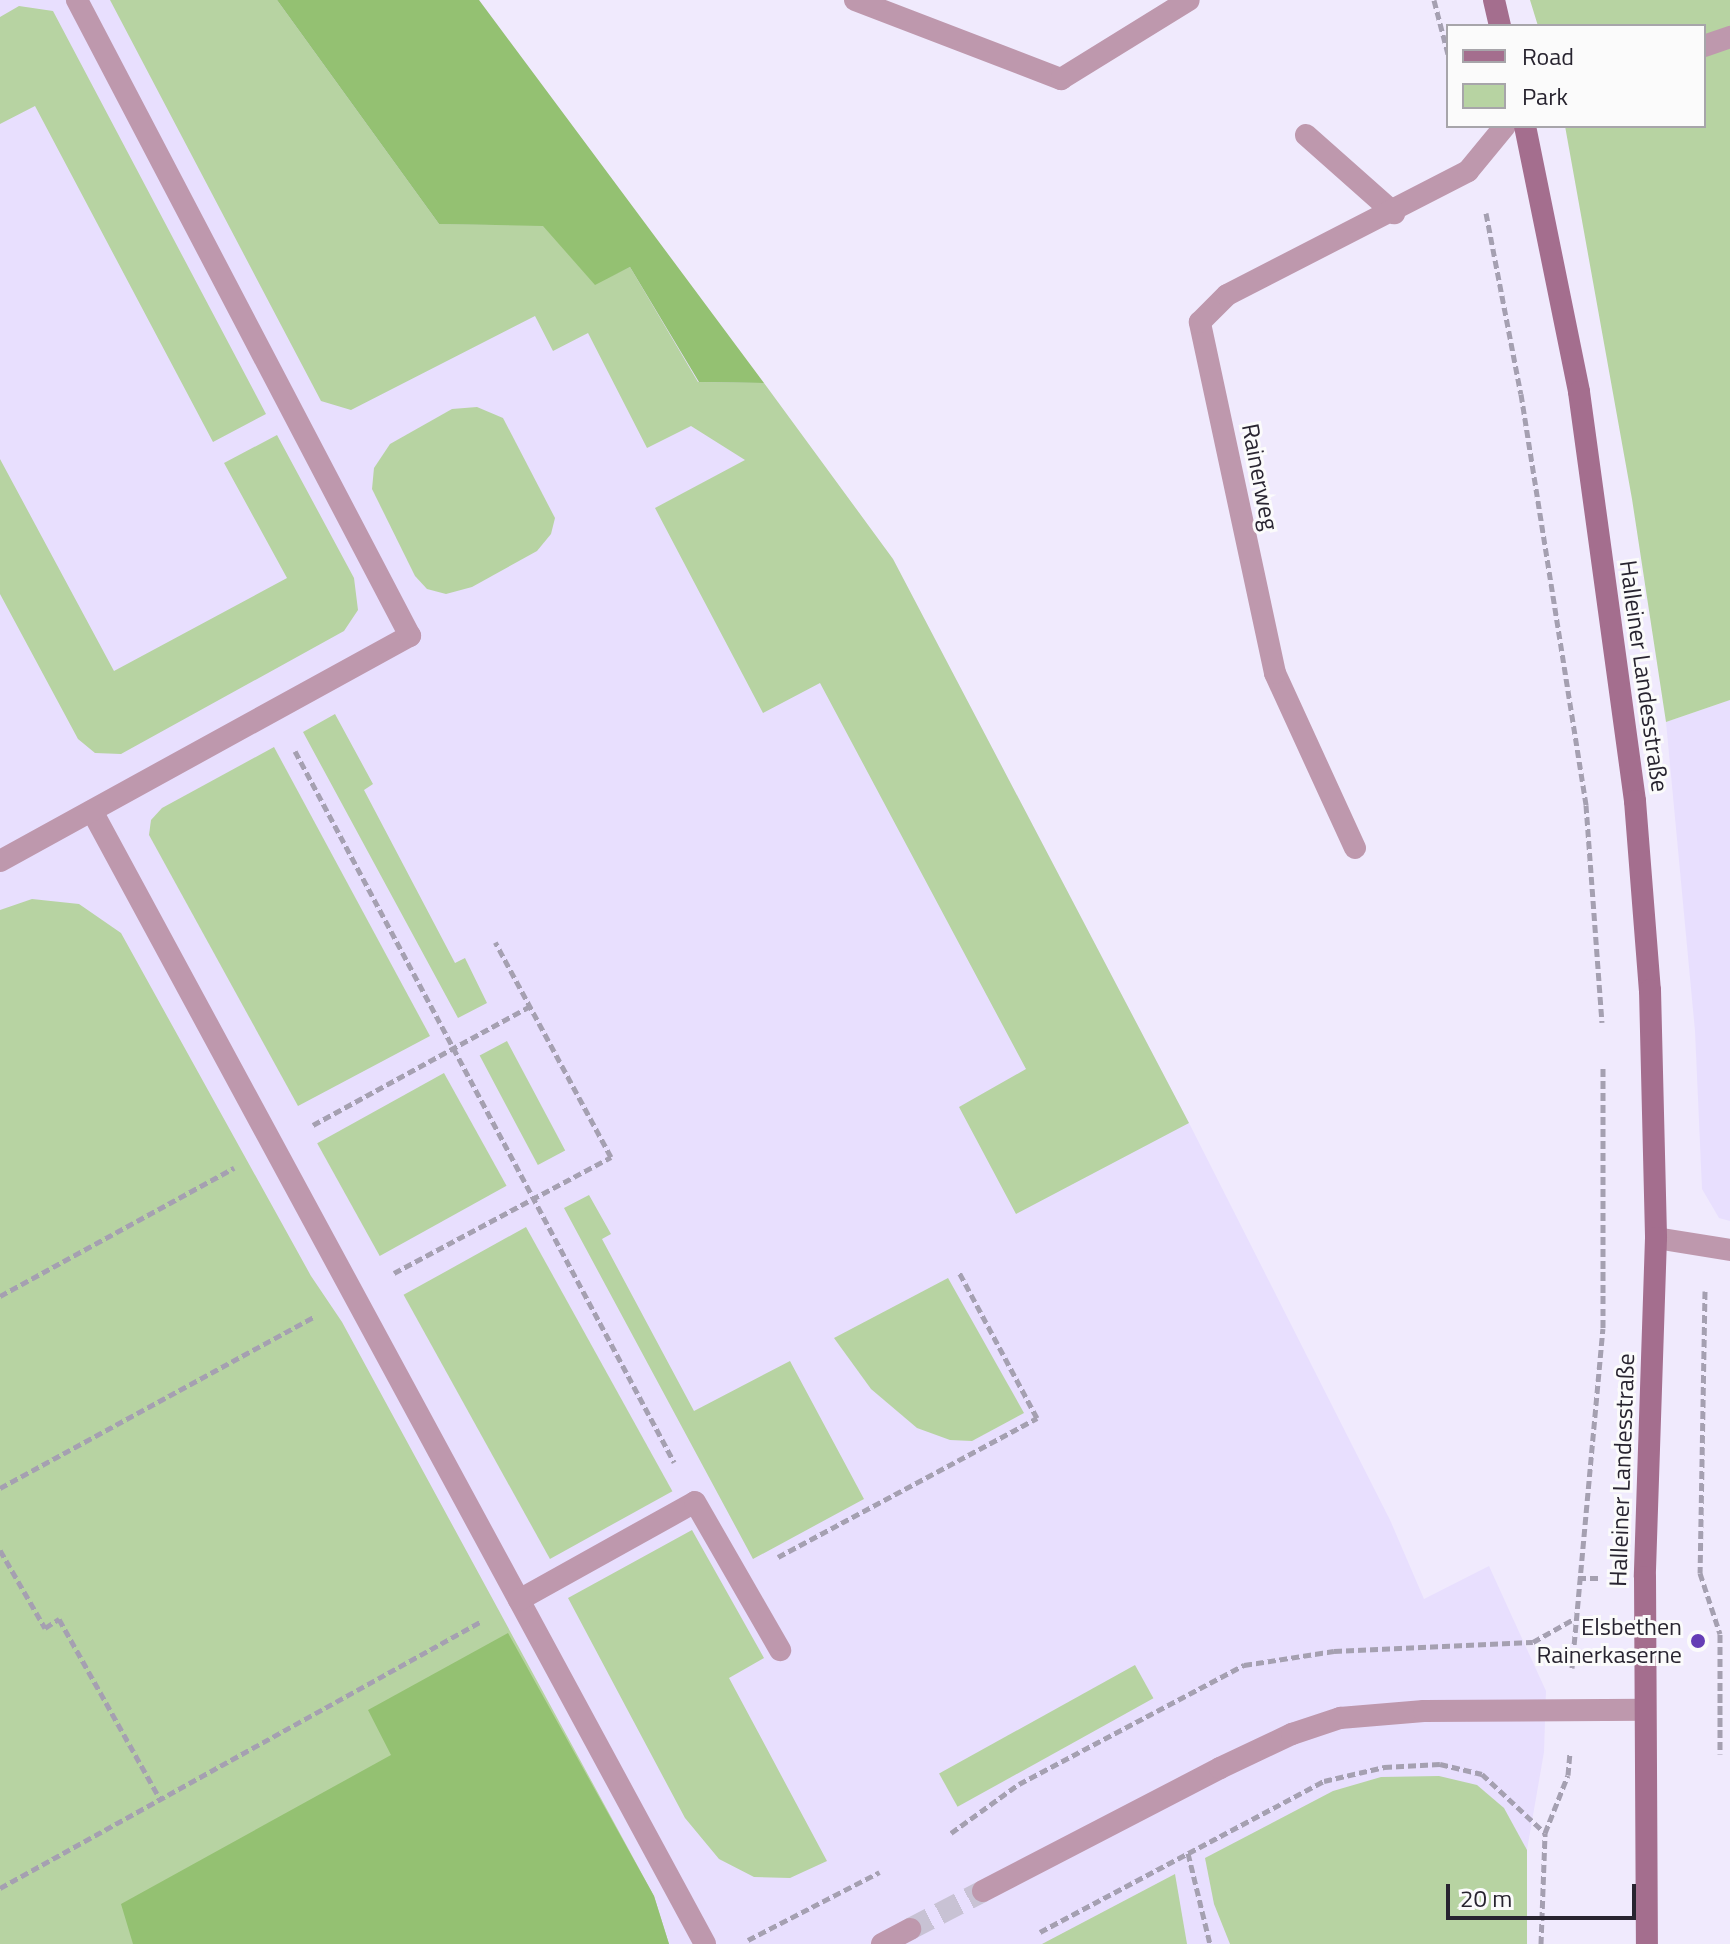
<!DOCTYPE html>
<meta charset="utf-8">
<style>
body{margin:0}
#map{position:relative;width:1730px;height:1944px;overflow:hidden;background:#f0eafd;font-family:"Titillium Web",sans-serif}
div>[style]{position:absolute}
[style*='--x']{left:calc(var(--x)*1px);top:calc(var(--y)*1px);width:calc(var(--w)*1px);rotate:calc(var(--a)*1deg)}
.built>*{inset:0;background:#e8dffe}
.green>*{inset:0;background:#b7d3a2;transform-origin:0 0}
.forest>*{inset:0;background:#94c172}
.minor-tunnel>*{height:22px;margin-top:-11px;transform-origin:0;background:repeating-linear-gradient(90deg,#c8c2d4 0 22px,transparent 0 33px)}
.path>*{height:5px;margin-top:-2.5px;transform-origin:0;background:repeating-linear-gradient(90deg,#a5a0b1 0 8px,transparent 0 12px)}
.service>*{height:22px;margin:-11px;padding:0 11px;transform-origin:11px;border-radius:11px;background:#be98ad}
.minor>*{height:22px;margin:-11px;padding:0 11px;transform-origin:11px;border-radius:11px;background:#be98ad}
.secondary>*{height:22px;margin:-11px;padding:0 11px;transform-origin:11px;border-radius:11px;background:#a46e8e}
.dots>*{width:22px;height:22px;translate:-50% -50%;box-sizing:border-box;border:4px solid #fbfbfb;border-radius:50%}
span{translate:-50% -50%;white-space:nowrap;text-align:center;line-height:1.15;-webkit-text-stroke:6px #fbfbfb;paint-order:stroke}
.street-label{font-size:24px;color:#282430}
.poi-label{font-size:24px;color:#282430}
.right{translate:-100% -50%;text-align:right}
.legend{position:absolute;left:1446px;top:24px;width:260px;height:104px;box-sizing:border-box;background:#fbfbfb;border:2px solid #a7a5aa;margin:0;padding:10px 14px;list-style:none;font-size:24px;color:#282430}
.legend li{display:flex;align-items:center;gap:16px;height:40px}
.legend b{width:40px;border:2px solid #a7a5aa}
.scale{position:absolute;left:1446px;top:1884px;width:190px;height:36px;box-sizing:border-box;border:4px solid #282430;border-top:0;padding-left:10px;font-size:24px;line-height:28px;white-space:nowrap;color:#282430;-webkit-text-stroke:6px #fbfbfb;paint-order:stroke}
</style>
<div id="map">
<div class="built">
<div style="clip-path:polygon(0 0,479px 0,893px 559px,1189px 1123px,1390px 1520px,1424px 1599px,1489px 1566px,1546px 1691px,1544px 1752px,1527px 1850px,1527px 1944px,0 1944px)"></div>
<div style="clip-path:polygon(1730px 700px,1730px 1221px,1719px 1218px,1702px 1189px,1695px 1031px,1666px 722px)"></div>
</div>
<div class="green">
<div style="clip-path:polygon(110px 0,277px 0,439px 224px,543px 225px,595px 284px,630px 267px,698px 382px,764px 383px,893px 559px,1189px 1123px,1016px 1214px,959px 1107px,1026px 1069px,820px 683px,763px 713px,655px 508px,745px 460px,691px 426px,647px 448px,588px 333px,553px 351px,535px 316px,351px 410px,321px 401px)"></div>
<div style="clip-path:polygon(1530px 0,1730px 0,1730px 700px,1666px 722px,1632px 499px,1565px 126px,1704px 126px,1704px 26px,1538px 26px)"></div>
<div style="clip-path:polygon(19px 6px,53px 11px,266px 414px,213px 442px,35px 106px,0 124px,0 17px)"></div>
<div style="clip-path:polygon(477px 407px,503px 418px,555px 518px,551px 534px,537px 551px,472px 587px,446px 594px,427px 589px,415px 576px,372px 489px,374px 468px,390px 444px,452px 409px)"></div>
<div style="clip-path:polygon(277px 435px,354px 578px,358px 610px,344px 631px,121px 754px,95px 753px,78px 739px,0 594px,0 459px,114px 671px,287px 578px,224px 463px)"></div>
<div style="clip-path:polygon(335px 714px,373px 784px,364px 790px,455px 963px,465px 958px,487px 1003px,458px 1018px,303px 732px)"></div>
<div style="clip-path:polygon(274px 747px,430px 1036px,298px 1106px,149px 835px,151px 820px,162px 808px)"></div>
<div style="clip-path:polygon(32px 899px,79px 904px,121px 933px,311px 1276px,342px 1322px,654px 1896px,669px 1944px,0 1944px,0 910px)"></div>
<div style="left:507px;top:1041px;width:124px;height:31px;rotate:62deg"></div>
<div style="left:444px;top:1073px;width:129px;height:145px;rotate:61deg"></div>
<div style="clip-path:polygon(589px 1195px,611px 1234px,602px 1239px,694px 1411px,790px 1361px,864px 1499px,753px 1559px,564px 1208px)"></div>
<div style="left:526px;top:1227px;width:302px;height:140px;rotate:61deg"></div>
<div style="clip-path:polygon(948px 1278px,1024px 1413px,972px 1441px,950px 1440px,917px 1428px,871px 1389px,834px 1338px)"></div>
<div style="clip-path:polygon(692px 1530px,764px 1658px,729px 1678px,827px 1861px,790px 1878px,754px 1877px,719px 1859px,685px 1818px,568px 1598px)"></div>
<div style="left:1135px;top:1665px;width:38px;height:224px;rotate:61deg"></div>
<div style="clip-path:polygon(1439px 1776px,1477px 1785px,1504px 1808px,1527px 1850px,1527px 1944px,1230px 1944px,1214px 1904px,1205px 1858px,1333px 1791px,1381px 1777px)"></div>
<div style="clip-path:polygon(1175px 1874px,1187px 1944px,1042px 1944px)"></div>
</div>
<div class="forest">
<div style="clip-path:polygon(277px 0,479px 0,764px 383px,699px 382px,630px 267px,595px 285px,543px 226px,439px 224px)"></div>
<div style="clip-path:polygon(508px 1633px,654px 1896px,669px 1944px,133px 1944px,121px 1904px,391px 1755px,368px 1710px)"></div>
</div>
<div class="minor-tunnel">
<div style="--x:910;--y:1929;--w:82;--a:-27.5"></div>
</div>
<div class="path">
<div style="--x:1434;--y:0;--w:56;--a:75.5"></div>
<div style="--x:1486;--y:213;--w:184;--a:79.1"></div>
<div style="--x:1521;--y:394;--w:416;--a:81"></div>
<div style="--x:1586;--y:805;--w:218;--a:85.8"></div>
<div style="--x:295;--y:751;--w:806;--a:61.94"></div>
<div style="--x:313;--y:1125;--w:247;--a:-28.7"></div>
<div style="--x:394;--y:1273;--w:246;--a:-28.1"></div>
<div style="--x:611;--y:1157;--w:244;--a:-118.3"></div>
<div style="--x:1705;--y:1291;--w:282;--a:91"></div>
<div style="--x:1700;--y:1573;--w:64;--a:71.8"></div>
<div style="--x:1720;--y:1634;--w:120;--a:90"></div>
<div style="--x:0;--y:1296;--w:267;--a:-28.7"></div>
<div style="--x:0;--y:1488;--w:359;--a:-28.6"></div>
<div style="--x:0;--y:1550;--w:90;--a:60"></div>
<div style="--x:45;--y:1628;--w:17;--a:-33"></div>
<div style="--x:59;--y:1619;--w:206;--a:60.7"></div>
<div style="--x:778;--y:1557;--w:294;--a:-28.2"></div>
<div style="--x:1037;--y:1418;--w:166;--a:-118.1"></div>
<div style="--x:1578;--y:1578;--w:23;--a:0"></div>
<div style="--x:1572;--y:1668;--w:341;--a:-84.8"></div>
<div style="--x:1603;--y:1328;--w:261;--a:-90"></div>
<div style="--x:951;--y:1833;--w:84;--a:-35.8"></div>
<div style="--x:1019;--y:1784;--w:255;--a:-27.9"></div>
<div style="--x:1244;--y:1665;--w:91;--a:-8.8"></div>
<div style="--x:1334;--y:1651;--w:199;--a:-2.6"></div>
<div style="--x:1533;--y:1642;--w:45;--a:-29.4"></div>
<div style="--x:1188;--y:1853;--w:94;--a:76.4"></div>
<div style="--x:0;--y:1888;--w:549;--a:-28.99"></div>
<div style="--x:1040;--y:1932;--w:322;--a:-28"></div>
<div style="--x:1324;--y:1781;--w:62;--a:-13.1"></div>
<div style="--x:1384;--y:1767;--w:56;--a:-3.1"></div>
<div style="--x:1440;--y:1764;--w:43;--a:13.4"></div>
<div style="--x:1482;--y:1774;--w:86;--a:43.1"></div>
<div style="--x:748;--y:1940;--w:148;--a:-27.3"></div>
<div style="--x:1541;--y:1944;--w:111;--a:-87.9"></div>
<div style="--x:1545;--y:1833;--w:62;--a:-68.4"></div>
<div style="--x:1568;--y:1775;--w:21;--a:-85"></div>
</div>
<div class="service">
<div style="--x:855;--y:0;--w:221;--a:21"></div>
<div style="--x:1061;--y:79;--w:150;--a:-31.7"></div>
<div style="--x:1306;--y:135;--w:118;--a:41.6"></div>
<div style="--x:92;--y:811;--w:1288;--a:61.58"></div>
<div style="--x:1355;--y:848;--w:192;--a:-114.6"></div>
<div style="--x:1275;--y:673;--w:359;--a:-102.1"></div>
<div style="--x:1200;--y:322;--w:38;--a:-45"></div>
<div style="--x:1227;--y:295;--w:271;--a:-27.2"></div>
<div style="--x:1468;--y:171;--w:58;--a:-50.6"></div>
<div style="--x:0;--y:861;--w:468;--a:-28.8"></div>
<div style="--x:410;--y:636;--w:718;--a:-117.64"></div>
<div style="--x:1656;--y:1238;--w:75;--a:9.2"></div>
<div style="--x:519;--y:1600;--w:201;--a:-29.1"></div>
<div style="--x:695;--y:1502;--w:171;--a:60.1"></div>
<div style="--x:882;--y:1944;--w:32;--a:-28"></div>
</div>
<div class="minor">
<div style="--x:1704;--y:46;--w:28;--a:-19"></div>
<div style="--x:983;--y:1891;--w:267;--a:-27.4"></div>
<div style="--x:1220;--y:1768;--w:80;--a:-25.3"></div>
<div style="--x:1292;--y:1734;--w:51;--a:-18.4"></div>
<div style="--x:1340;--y:1718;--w:84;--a:-4.8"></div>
<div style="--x:1424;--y:1711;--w:221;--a:-0.3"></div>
</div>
<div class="secondary">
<div style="--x:1494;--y:0;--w:27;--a:77"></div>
<div style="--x:1525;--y:126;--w:271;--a:78.5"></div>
<div style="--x:1579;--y:392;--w:413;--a:82.2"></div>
<div style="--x:1635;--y:801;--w:190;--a:85.5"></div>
<div style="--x:1650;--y:990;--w:248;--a:88.6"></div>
<div style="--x:1656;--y:1238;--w:339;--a:91.9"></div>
<div style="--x:1645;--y:1577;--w:367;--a:89.7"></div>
</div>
<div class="dots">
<div style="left:1698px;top:1641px;background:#653db5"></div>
</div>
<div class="street-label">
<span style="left:1260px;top:477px;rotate:79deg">Rainerweg</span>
<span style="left:1644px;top:676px;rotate:82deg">Halleiner Landesstraße</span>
<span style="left:1622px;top:1470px;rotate:-88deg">Halleiner Landesstraße</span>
</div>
<div class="poi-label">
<span class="right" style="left:1682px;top:1641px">Elsbethen<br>Rainerkaserne</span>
</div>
<ul class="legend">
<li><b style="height:10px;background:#a46e8e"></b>Road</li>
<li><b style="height:22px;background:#b7d3a2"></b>Park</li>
</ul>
<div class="scale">20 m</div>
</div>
